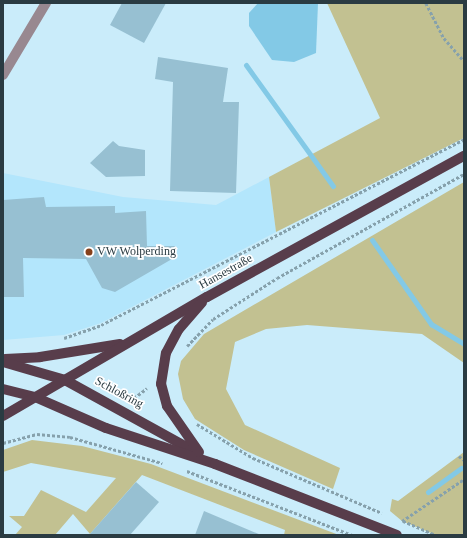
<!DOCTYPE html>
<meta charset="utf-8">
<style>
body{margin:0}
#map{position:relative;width:467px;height:538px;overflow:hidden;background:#caecfa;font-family:Georgia,serif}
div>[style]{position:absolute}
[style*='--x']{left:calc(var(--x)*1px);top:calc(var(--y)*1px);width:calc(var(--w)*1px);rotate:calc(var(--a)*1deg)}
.built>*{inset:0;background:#b3e6fc}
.green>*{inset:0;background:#c2c191}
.water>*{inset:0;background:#83c9e6}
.stream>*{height:5px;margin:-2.5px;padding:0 2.5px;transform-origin:2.5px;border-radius:2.5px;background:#83c9e6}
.building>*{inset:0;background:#97c0d2}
.path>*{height:2.5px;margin-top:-1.25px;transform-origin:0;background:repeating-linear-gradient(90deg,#86a1ac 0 3px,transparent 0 5px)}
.minor>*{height:10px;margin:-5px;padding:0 5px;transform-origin:5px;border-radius:5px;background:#988890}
.major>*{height:10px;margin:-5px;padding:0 5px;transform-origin:5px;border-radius:5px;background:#583d4b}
.dots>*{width:11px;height:11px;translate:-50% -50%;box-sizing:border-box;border:2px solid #fff;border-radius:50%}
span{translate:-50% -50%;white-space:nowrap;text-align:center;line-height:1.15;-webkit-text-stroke:3.5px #fff;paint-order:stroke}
.poi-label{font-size:12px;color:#2a3b42}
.left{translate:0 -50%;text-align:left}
.street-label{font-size:12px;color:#2a3b42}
.frame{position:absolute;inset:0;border:4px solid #2a3b42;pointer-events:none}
</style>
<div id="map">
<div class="built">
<div style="clip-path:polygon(3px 173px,123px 197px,216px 205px,269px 177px,276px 232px,101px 323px,64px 335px,3px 340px)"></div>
</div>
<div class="green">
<div style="clip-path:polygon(327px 3px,464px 3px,464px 138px,276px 232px,269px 177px,380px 118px)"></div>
<div style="clip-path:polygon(464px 182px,464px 363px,422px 334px,307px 325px,266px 329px,235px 342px,226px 389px,245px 425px,340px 468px,333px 489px,244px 450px,195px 419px,183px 399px,178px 374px,181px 361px,204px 334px)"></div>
<div style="clip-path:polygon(32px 440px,82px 446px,151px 464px,339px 535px,284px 535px,285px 530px,142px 475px,90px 534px,73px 514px,55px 535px,15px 535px,22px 527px,9px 516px,24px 516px,41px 490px,86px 512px,116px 478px,31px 463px,3px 472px,3px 450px)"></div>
<div style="clip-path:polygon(464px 452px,464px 535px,436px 535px,402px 521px,390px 511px,392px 499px,398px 501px)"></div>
</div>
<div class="water">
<div style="clip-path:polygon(258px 3px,318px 3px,316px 53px,294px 62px,272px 60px,249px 26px,249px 13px)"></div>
</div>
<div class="stream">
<div style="--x:246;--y:65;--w:149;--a:54.3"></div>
<div style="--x:372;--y:240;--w:103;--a:54.9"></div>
<div style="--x:431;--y:324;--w:39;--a:31"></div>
<div style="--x:428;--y:492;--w:41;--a:-36"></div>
</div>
<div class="building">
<div style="clip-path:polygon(122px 3px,166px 3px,144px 43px,110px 25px)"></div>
<div style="clip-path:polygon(158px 57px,228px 68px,223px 102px,239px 102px,236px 193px,170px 191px,173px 82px,155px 79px)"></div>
<div style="clip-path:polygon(113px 141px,119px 146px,145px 150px,145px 176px,106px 177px,90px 163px)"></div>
<div style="clip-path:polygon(44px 197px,46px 207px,115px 206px,115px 213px,146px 211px,147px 246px,176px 246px,172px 259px,115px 292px,102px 288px,86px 259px,23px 258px,24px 297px,3px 297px,3px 200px)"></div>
<div style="clip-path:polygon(136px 482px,159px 502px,130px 535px,89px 535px)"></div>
<div style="clip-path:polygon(204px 511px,261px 535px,195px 535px)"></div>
</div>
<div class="path">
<div style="--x:426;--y:3;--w:39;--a:63"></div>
<div style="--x:444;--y:38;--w:30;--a:49"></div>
<div style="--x:64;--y:338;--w:39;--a:-19"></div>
<div style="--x:101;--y:325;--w:408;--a:-27.1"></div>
<div style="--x:187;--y:346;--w:37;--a:-46"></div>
<div style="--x:213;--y:319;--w:76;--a:-32.6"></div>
<div style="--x:277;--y:278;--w:214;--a:-29.1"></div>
<div style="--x:130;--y:401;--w:21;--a:-37"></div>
<div style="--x:197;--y:424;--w:66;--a:31.3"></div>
<div style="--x:253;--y:458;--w:140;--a:23.1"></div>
<div style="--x:3;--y:443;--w:35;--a:-15"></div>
<div style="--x:37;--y:434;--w:33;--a:5"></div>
<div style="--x:70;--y:437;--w:96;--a:15.8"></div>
<div style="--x:459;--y:456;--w:6;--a:39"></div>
<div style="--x:187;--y:471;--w:177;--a:21.2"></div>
<div style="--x:402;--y:521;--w:75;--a:-34.1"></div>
<div style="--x:403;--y:521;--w:36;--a:23"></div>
</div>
<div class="minor">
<div style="--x:3;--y:75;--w:84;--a:-59.2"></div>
</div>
<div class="major">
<div style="--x:5;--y:359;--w:35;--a:-3"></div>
<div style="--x:40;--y:357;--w:81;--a:-9.2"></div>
<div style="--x:3;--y:362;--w:65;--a:16.2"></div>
<div style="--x:65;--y:380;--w:151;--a:28.9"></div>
<div style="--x:3;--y:389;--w:33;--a:14"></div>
<div style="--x:35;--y:397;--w:77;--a:23.6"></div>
<div style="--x:106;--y:428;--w:115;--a:18.3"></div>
<div style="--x:215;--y:464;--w:195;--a:21.3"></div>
<div style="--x:3;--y:416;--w:236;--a:-30.3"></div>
<div style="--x:207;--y:297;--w:293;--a:-28.8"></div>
<div style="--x:199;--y:452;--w:56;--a:-124.8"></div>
<div style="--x:167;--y:406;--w:23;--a:-105"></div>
<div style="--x:161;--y:384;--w:31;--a:-81"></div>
<div style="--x:166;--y:353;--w:27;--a:-62"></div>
<div style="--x:179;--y:329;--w:35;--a:-49"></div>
</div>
<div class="dots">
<div style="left:89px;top:252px;background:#86401a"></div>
</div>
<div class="poi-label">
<span class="left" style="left:97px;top:252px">VW Wolperding</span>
</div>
<div class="street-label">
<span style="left:226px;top:272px;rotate:-29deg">Hansestraße</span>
<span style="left:119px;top:393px;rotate:28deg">Schloßring</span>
</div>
<div class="frame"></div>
</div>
